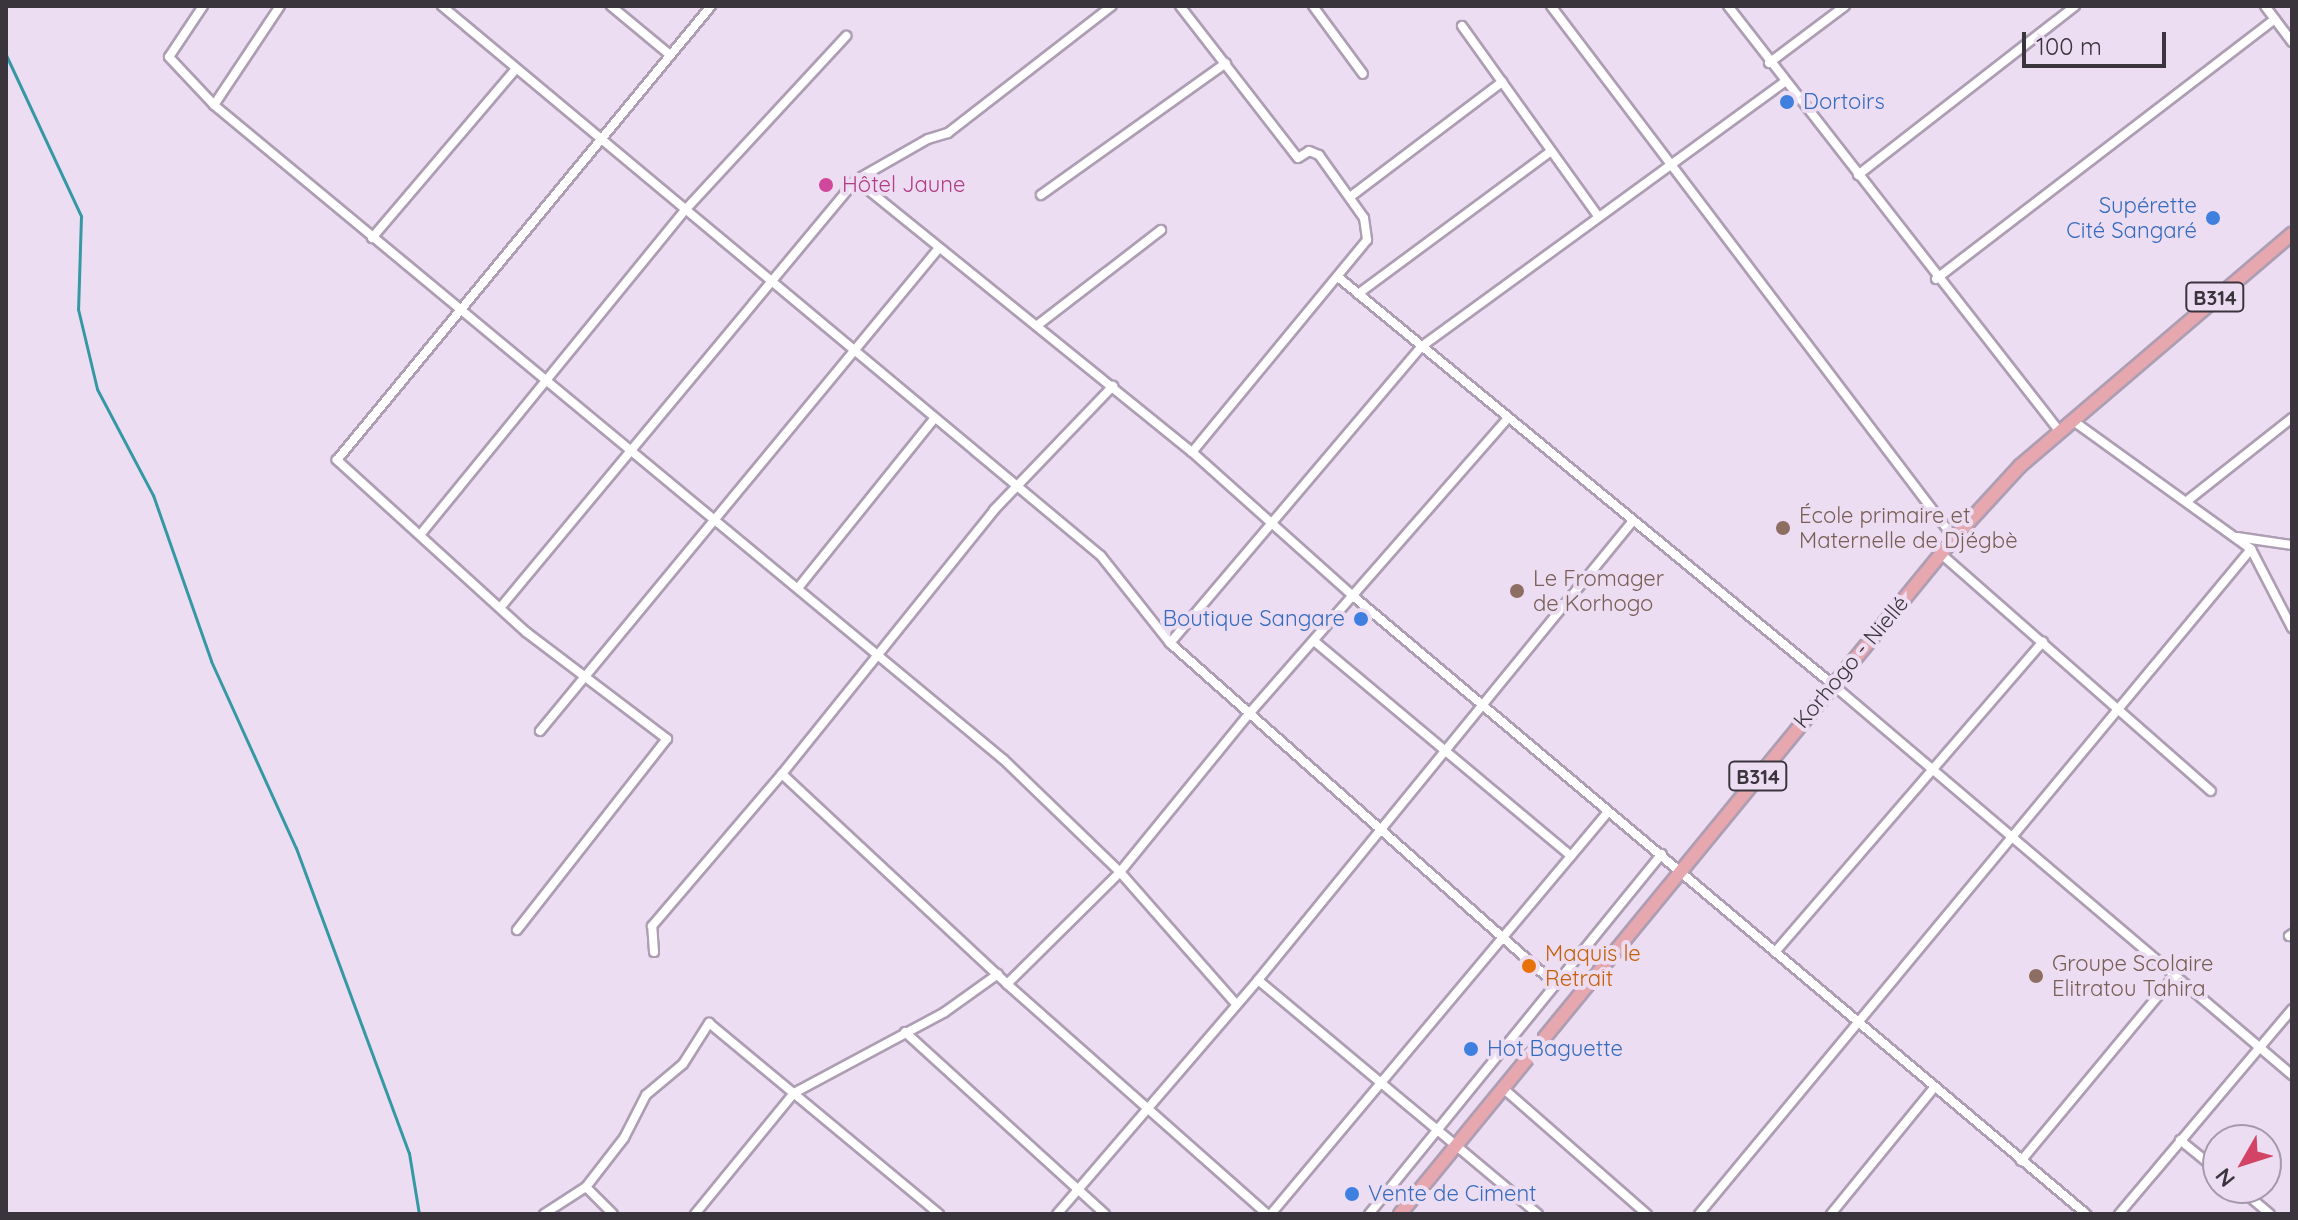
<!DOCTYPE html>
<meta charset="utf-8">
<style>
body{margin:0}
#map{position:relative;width:2298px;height:1220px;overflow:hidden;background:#edddf3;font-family:Quicksand,sans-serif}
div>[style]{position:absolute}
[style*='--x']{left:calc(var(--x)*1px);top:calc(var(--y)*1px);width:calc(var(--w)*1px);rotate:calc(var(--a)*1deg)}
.stream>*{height:3px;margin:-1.5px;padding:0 1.5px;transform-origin:1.5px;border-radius:1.5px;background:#3599a4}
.roads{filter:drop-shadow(2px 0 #ad9eb3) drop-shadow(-2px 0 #ad9eb3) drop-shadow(0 2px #ad9eb3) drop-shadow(0 -2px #ad9eb3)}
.minor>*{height:8px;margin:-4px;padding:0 4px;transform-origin:4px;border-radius:4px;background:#fff}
.primary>*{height:12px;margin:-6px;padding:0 6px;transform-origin:6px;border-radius:6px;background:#e7a7af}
.dots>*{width:22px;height:22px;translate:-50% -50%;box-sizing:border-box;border:4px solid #edddf3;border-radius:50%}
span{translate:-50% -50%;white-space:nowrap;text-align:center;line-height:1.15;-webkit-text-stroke:8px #edddf3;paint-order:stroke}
.shield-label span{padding:2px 6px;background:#edddf3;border:2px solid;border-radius:6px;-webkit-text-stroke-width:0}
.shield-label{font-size:20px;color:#3a343d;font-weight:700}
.shop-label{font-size:22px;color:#366cbe}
.left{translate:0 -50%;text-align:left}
.right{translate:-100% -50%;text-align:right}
.hotel-label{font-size:22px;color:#b23c85}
.education-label{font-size:22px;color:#785e54}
.street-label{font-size:22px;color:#3a343d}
.food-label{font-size:22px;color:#c56008}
.frame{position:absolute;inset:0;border:8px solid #3a343d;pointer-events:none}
.north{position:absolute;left:2202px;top:1124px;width:80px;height:80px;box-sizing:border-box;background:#edddf3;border:2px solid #a599aa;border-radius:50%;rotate:231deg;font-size:22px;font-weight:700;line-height:32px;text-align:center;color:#3a343d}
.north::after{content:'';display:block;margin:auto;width:28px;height:36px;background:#d24365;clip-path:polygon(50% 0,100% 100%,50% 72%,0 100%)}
.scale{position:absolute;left:2022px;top:32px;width:144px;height:36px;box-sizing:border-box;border:4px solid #3a343d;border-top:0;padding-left:10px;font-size:24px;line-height:28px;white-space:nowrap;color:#3a343d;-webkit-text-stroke:6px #edddf3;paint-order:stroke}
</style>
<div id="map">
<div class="stream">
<div style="--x:6;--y:55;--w:178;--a:65"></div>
<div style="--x:81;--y:216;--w:93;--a:91.8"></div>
<div style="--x:78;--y:309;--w:82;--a:76.6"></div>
<div style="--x:97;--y:389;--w:120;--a:62.2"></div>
<div style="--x:153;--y:495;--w:176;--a:70.7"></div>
<div style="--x:211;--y:661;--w:205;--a:65.6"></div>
<div style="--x:296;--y:848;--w:325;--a:69.7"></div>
<div style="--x:409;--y:1153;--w:62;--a:80.7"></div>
</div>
<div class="roads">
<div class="minor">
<div style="--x:203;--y:6;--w:61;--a:123.7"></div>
<div style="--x:169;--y:57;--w:66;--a:46.8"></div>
<div style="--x:214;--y:105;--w:1026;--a:39.66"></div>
<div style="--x:1004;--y:760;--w:161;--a:44"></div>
<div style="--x:1120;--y:872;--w:174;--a:48.7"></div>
<div style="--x:442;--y:6;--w:858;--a:39.85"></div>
<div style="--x:1101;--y:556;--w:111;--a:51.6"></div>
<div style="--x:1170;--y:643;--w:513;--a:41.52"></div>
<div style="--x:611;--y:6;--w:77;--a:39.7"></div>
<div style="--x:1180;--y:6;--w:192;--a:52.2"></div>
<div style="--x:1298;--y:158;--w:13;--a:-32"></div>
<div style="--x:1309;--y:151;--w:11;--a:22"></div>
<div style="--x:1319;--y:155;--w:77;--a:54.5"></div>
<div style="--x:1364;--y:218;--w:22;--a:82"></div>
<div style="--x:1367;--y:240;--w:275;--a:129.5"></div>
<div style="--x:1313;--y:6;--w:84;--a:53.7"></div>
<div style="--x:1551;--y:6;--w:667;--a:52.86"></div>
<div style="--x:1728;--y:6;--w:540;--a:52.07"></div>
<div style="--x:2265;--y:6;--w:45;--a:53.1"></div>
<div style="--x:1462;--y:26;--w:234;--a:54.4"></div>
<div style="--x:1769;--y:63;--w:95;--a:-36.9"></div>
<div style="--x:214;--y:105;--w:119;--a:-56.3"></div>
<div style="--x:1858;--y:175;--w:275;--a:-37.9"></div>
<div style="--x:856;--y:180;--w:432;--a:39"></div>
<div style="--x:1192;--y:452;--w:216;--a:41.8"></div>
<div style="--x:1353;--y:596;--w:959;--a:40.13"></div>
<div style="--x:1041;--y:195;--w:227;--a:-35.5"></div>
<div style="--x:1350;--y:197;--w:191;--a:-37.1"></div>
<div style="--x:372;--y:238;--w:222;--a:-49.6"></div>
<div style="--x:1338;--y:277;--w:640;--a:39.48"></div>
<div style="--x:1832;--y:684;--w:604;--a:40.36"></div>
<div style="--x:1936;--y:279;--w:427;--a:-37.5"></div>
<div style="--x:1358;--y:294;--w:240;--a:-36.5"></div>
<div style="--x:1039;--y:324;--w:154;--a:-37.6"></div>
<div style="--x:2072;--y:420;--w:221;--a:35.8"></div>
<div style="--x:2251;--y:549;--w:89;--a:62.6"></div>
<div style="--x:2187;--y:501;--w:134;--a:-38.3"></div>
<div style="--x:420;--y:535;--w:421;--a:-50.8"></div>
<div style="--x:686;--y:209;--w:236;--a:-47.2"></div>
<div style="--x:2237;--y:537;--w:56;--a:8.3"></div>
<div style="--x:1941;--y:554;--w:359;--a:41.3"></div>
<div style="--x:798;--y:588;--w:217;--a:-51.2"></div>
<div style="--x:500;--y:608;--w:557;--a:-50.25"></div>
<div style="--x:856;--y:180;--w:83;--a:-29.7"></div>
<div style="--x:928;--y:139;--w:21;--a:-17"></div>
<div style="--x:948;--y:133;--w:207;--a:-37.8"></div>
<div style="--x:1314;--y:641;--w:335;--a:39.9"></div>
<div style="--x:1170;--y:643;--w:388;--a:-49.7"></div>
<div style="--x:1421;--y:347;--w:448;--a:-36.1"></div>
<div style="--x:540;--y:731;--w:626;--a:-50.44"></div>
<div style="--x:782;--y:774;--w:308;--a:43"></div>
<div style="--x:1007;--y:984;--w:347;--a:41.5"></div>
<div style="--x:517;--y:930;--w:243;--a:-51.9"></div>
<div style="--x:667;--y:739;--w:177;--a:-142.8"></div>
<div style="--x:526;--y:632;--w:256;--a:-137.7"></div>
<div style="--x:337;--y:460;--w:588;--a:-50.52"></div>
<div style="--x:2289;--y:936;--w:4;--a:-34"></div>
<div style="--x:654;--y:952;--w:26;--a:-94"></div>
<div style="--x:652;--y:926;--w:200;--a:-49.5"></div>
<div style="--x:782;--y:774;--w:339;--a:-51.2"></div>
<div style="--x:994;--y:510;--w:172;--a:-46.2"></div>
<div style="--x:1775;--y:952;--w:410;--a:-49.2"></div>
<div style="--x:1258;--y:980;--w:365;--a:39.9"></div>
<div style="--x:1007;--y:984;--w:159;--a:-44.7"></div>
<div style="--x:1120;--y:872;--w:203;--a:-50.8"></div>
<div style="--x:1248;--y:715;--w:392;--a:-48.8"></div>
<div style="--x:905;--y:1032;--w:270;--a:42.3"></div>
<div style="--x:1504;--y:1089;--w:190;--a:41.2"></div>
<div style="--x:2180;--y:1140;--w:49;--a:39.2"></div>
<div style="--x:2021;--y:1161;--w:239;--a:-50.3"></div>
<div style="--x:586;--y:1187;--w:38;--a:45"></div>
<div style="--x:2239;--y:1188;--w:40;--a:40"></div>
<div style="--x:544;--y:1214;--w:50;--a:-32.7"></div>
<div style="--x:586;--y:1187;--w:62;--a:-52.2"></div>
<div style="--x:624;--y:1138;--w:48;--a:-62.9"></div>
<div style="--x:646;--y:1095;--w:48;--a:-40"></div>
<div style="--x:683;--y:1064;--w:49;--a:-57.6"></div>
<div style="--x:709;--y:1023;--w:299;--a:39.7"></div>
<div style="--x:695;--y:1214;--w:156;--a:-50.7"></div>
<div style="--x:794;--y:1093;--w:171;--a:-28.2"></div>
<div style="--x:945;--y:1012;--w:65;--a:-35.6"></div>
<div style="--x:1057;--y:1214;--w:308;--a:-49.3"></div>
<div style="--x:1258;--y:980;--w:591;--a:-50.77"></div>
<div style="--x:1271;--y:1214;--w:525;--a:-50.03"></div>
<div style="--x:1369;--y:1214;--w:464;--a:-50.9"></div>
<div style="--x:1699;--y:1214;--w:864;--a:-50.3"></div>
<div style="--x:1831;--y:1214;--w:161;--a:-50.8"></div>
<div style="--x:2119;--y:1214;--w:268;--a:-49.8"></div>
</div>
<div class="primary">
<div style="--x:1400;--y:1214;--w:874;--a:-50.66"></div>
<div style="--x:1954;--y:538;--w:98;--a:-47.5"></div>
<div style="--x:2020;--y:466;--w:358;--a:-40.5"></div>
</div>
</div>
<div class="dots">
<div style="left:1787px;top:102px;background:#3f7fe0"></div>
<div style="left:826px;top:185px;background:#d1479c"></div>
<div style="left:2213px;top:218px;background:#3f7fe0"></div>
<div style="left:1783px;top:528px;background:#8d6e63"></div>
<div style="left:1517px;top:591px;background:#8d6e63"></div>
<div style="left:1361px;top:619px;background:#3f7fe0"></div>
<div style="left:1529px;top:966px;background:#e8710a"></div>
<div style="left:2036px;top:976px;background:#8d6e63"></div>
<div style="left:1471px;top:1049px;background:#3f7fe0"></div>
<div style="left:1352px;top:1194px;background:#3f7fe0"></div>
</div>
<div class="shield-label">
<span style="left:2215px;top:297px">B314</span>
<span style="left:1758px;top:776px">B314</span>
</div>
<div class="shop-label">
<span class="left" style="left:1803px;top:102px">Dortoirs</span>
<span class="right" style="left:2197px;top:218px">Supérette<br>Cité Sangaré</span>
<span class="right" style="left:1345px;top:619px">Boutique Sangare</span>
<span class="left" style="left:1487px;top:1049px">Hot Baguette</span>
<span class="left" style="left:1368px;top:1194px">Vente de Ciment</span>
</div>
<div class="hotel-label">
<span class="left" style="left:842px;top:185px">Hôtel Jaune</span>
</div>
<div class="education-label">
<span class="left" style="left:1799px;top:528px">École primaire et<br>Maternelle de Djégbè</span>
<span class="left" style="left:1533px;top:591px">Le Fromager<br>de Korhogo</span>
<span class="left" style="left:2052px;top:976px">Groupe Scolaire<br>Elitratou Tahira</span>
</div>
<div class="street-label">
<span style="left:1851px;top:662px;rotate:-50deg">Korhogo - Niellé</span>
</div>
<div class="food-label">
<span class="left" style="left:1545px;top:966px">Maquis le<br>Retrait</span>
</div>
<div class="frame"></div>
<div class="north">N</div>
<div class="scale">100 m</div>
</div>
